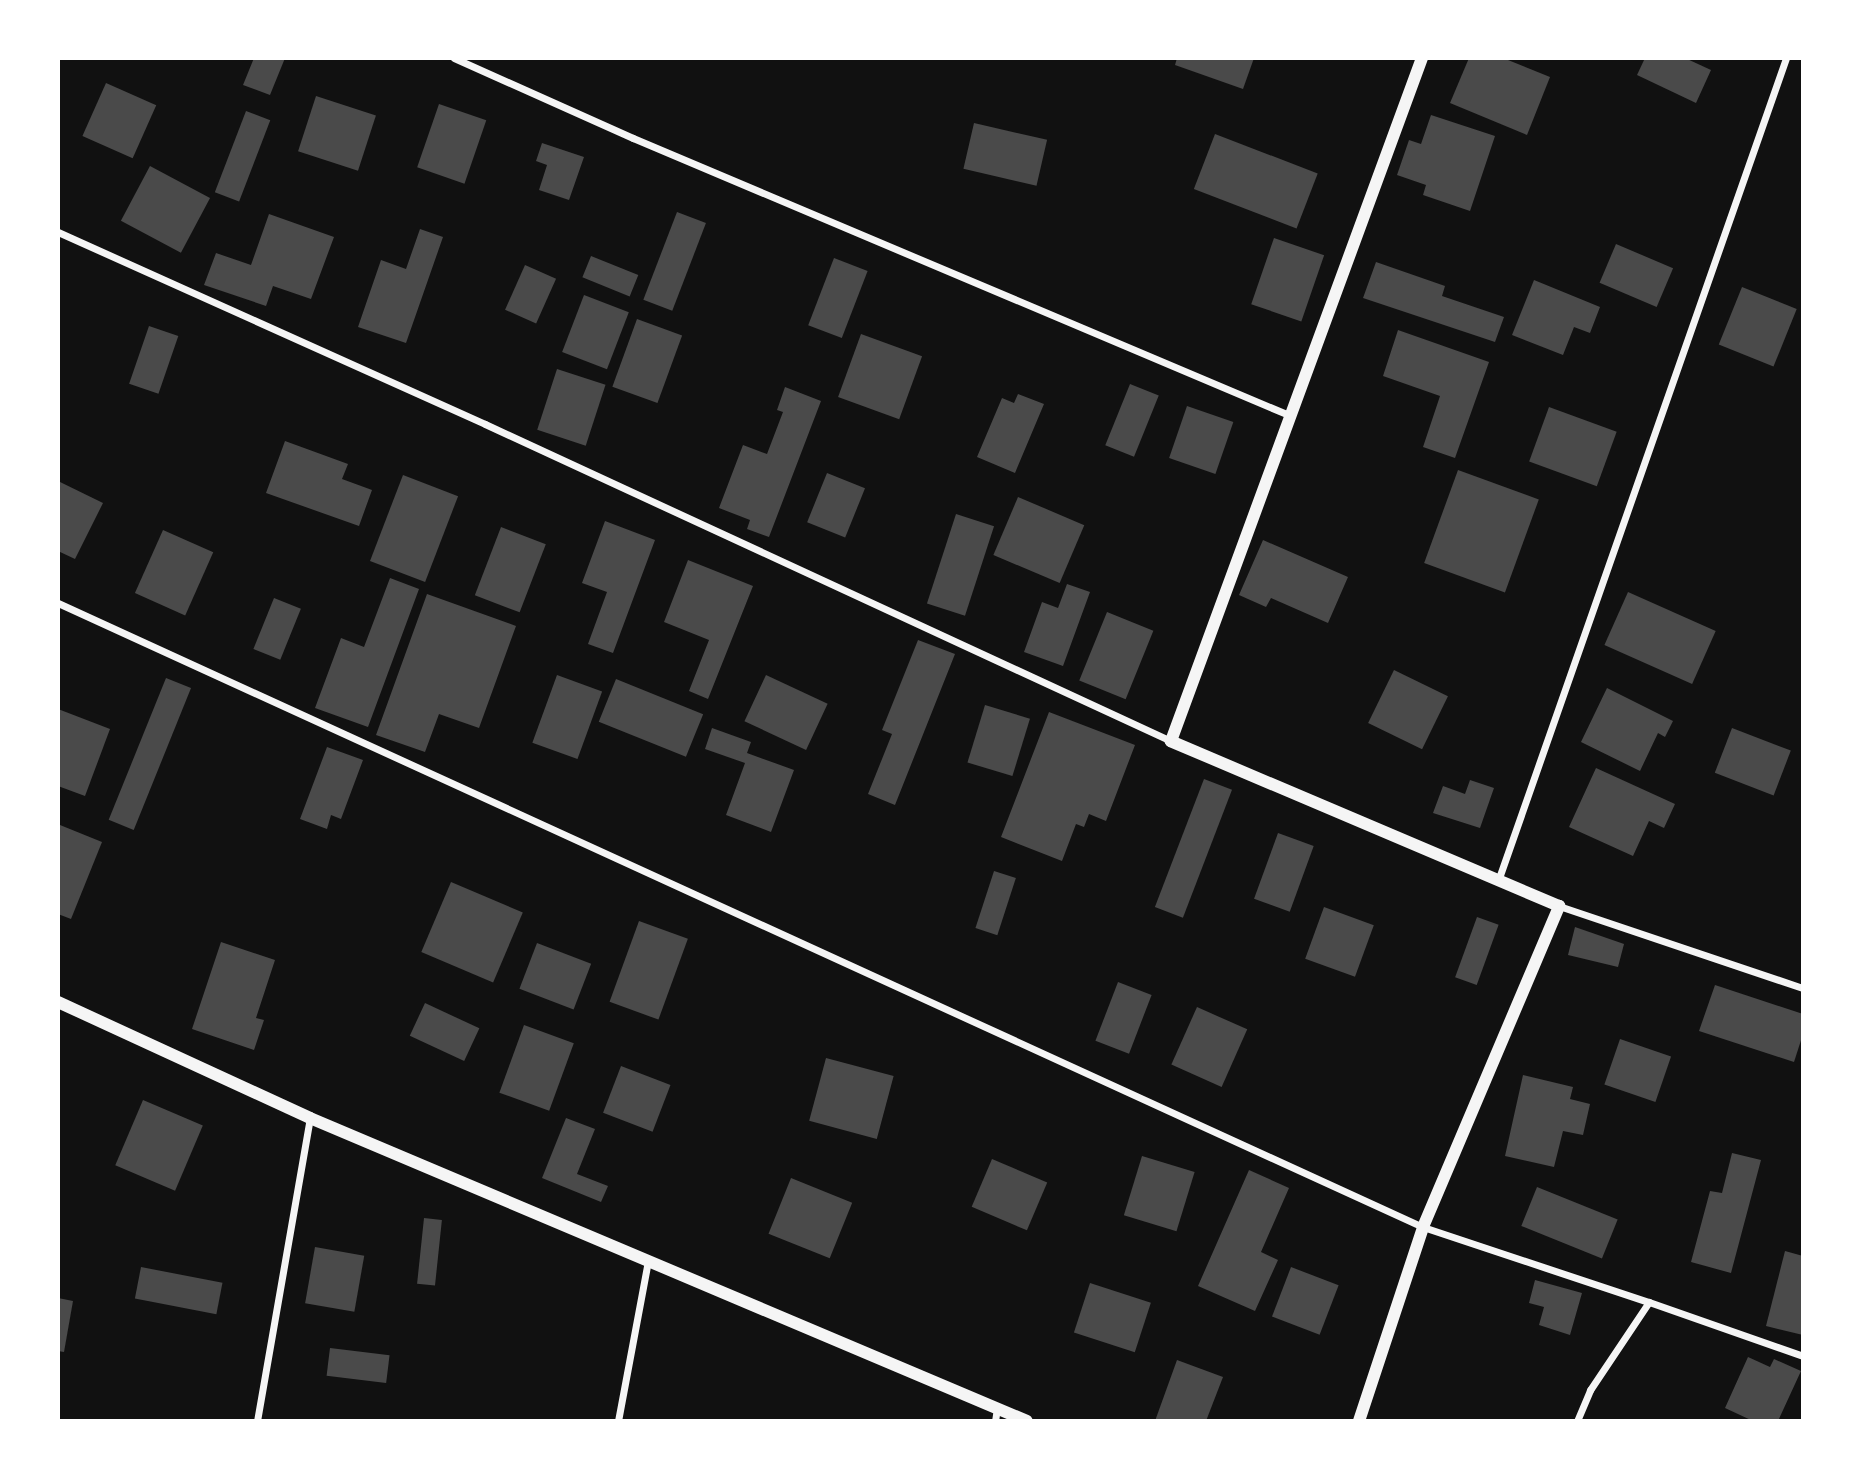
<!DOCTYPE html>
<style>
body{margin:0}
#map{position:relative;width:1861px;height:1479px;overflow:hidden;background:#111;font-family:Manrope,sans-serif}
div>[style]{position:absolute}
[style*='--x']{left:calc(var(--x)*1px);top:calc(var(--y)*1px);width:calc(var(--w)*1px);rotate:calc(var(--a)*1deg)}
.building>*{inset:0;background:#4a4a4a;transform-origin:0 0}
.minor>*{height:7px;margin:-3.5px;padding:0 3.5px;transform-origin:3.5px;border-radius:3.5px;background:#f5f5f5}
.tertiary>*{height:12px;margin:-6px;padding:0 6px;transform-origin:6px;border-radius:6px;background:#f5f5f5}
span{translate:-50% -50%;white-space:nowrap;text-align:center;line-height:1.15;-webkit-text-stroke:5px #fff;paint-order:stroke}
.frame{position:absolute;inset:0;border:60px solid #fff;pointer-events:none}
</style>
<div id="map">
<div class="building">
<div style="clip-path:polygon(254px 58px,285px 58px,270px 95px,243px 85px)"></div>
<div style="clip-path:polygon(1177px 58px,1254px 58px,1243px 89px,1175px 65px)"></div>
<div style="clip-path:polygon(1469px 58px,1503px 58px,1550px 77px,1527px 135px,1450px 103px)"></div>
<div style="clip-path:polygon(1645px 58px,1685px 58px,1711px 70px,1696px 103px,1637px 75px)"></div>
<div style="left:106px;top:83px;width:55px;height:58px;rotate:24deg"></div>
<div style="left:316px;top:96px;width:63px;height:58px;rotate:18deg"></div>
<div style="left:439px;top:104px;width:50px;height:67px;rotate:19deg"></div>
<div style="left:246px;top:111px;width:26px;height:87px;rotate:21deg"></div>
<div style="clip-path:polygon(1431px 115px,1495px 136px,1470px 211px,1423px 195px,1426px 185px,1397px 175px,1409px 140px,1421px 144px)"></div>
<div style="left:974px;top:123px;width:75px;height:47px;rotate:13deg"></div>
<div style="left:1215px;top:134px;width:110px;height:59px;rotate:21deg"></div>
<div style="clip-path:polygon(542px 143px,584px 157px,569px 200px,539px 190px,547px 165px,536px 161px)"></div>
<div style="left:150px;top:166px;width:68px;height:62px;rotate:28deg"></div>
<div style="left:677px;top:212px;width:31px;height:94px;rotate:21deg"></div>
<div style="clip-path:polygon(269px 214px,334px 237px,311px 299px,273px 286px,266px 306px,204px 285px,216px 253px,251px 265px)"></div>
<div style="clip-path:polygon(420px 229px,443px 237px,406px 343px,358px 327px,381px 260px,406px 269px)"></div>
<div style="left:1274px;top:238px;width:53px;height:70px;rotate:19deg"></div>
<div style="left:1616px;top:244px;width:62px;height:42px;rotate:23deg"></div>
<div style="left:591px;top:256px;width:51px;height:23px;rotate:22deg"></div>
<div style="left:834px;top:258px;width:36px;height:72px;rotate:21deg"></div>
<div style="clip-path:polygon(1376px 262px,1445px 286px,1442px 296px,1504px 317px,1495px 342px,1363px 298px)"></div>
<div style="left:525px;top:265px;width:34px;height:49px;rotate:24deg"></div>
<div style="clip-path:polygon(1534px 280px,1600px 307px,1590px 333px,1574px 327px,1563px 355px,1512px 335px)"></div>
<div style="left:1742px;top:287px;width:59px;height:62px;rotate:22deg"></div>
<div style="left:584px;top:295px;width:48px;height:61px;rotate:21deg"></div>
<div style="left:637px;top:319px;width:48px;height:72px;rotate:20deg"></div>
<div style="left:149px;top:326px;width:31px;height:61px;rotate:19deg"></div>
<div style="clip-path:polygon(1398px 330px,1489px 362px,1455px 458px,1423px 447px,1440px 396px,1383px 376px)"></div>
<div style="left:861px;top:334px;width:65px;height:67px;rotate:20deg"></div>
<div style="left:557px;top:369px;width:51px;height:64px;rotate:18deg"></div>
<div style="left:1130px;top:384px;width:31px;height:66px;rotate:22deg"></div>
<div style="clip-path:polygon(785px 387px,821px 401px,769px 537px,747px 529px,750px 520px,719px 508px,743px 445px,767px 454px,783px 412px,777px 410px)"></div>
<div style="clip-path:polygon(1018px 394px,1044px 404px,1015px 473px,977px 457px,1002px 398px,1014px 403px)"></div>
<div style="left:1187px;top:406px;width:49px;height:55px;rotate:19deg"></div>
<div style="left:1549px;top:407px;width:72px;height:58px;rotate:20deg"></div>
<div style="clip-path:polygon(285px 441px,348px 464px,342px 479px,372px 490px,359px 526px,266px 493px)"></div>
<div style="left:1458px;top:470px;width:86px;height:99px;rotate:20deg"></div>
<div style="left:827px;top:473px;width:41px;height:53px;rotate:22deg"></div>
<div style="left:403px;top:475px;width:59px;height:92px;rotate:21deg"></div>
<div style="clip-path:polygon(58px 481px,103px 503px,75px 559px,58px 551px)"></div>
<div style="left:1018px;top:497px;width:72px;height:63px;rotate:23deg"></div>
<div style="left:956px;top:514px;width:40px;height:94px;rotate:18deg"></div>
<div style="clip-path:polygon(605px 521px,655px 540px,613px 653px,588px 644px,607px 592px,582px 583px)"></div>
<div style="left:501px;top:527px;width:48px;height:73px;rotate:21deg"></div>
<div style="left:163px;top:530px;width:55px;height:69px;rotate:24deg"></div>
<div style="clip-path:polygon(1263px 540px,1348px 577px,1328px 623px,1271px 598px,1266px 607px,1239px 595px)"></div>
<div style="clip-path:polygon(688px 560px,753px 586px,708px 699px,689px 691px,709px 640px,664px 622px)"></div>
<div style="clip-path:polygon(390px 578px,419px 589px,368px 727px,315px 708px,341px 638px,364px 647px)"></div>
<div style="clip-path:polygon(1067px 584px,1090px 592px,1063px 666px,1024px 652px,1042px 602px,1058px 608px)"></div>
<div style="left:1628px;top:592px;width:96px;height:58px;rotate:24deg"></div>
<div style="clip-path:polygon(427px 594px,516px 626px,479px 728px,439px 714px,425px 752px,376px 735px)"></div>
<div style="left:274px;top:598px;width:29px;height:55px;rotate:22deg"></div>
<div style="left:1107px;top:612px;width:50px;height:74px;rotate:22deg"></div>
<div style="clip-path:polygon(918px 640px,955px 654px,895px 805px,868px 794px,892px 734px,882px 730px)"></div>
<div style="left:1394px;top:670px;width:60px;height:59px;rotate:26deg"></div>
<div style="left:557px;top:675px;width:48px;height:72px;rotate:20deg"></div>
<div style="left:766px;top:675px;width:68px;height:51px;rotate:25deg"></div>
<div style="left:166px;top:678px;width:27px;height:153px;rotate:22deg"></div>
<div style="left:616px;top:679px;width:94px;height:46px;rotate:22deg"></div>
<div style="clip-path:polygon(1607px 688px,1673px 721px,1665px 737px,1658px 733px,1640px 771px,1581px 742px)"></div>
<div style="left:985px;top:705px;width:47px;height:60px;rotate:17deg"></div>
<div style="clip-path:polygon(58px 709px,110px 729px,85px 796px,58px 786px)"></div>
<div style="clip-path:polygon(1049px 712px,1135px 745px,1106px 821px,1089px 814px,1084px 827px,1076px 824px,1062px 861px,1001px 837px)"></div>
<div style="clip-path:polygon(712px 728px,751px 742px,747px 753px,794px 770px,771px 832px,726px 815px,745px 763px,705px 749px)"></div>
<div style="left:1732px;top:728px;width:63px;height:48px;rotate:21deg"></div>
<div style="clip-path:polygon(327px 747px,363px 760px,341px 819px,331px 815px,327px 829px,300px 819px)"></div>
<div style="clip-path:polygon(1596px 768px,1675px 804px,1664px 828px,1649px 821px,1633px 856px,1569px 827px)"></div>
<div style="left:1204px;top:779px;width:30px;height:137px;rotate:21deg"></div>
<div style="clip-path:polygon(1470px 780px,1494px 788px,1480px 828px,1433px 813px,1443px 786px,1465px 794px)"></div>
<div style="clip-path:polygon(60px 825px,102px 842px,71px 919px,58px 914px,58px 832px)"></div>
<div style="left:1278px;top:833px;width:38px;height:70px;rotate:20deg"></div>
<div style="left:994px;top:871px;width:23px;height:60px;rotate:18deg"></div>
<div style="left:451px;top:882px;width:78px;height:76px;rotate:23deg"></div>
<div style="left:1324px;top:907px;width:53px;height:55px;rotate:20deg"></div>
<div style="left:1477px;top:917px;width:23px;height:64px;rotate:20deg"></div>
<div style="left:639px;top:921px;width:52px;height:86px;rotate:20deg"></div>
<div style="clip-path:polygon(1575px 927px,1624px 944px,1618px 967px,1568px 955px)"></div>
<div style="clip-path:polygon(221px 942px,275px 960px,256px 1018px,264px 1020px,254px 1050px,192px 1029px)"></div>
<div style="left:537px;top:943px;width:58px;height:49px;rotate:21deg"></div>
<div style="left:1118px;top:982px;width:36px;height:63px;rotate:21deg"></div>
<div style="clip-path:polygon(1715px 985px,1803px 1014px,1803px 1034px,1794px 1062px,1699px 1031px)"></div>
<div style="left:425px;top:1003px;width:60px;height:36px;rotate:25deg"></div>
<div style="left:1197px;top:1007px;width:55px;height:63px;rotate:24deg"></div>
<div style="left:524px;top:1025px;width:53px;height:72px;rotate:20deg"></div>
<div style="left:1620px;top:1039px;width:54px;height:48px;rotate:19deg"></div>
<div style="left:826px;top:1058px;width:70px;height:65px;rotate:15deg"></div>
<div style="left:621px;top:1066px;width:53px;height:50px;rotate:21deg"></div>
<div style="clip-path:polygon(1523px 1075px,1573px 1087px,1570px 1099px,1590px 1104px,1583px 1135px,1563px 1131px,1554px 1167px,1505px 1156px)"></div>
<div style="left:143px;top:1100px;width:65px;height:71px;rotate:23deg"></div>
<div style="clip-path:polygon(566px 1118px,595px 1129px,577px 1174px,608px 1186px,601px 1202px,542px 1178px)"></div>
<div style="clip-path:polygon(1732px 1153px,1761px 1160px,1731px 1273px,1691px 1262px,1710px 1191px,1722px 1193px)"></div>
<div style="left:1142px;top:1156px;width:55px;height:62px;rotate:17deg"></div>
<div style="left:992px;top:1159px;width:60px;height:52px;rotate:23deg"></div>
<div style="clip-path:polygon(1249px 1170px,1289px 1188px,1261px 1252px,1278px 1260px,1255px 1311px,1198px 1286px)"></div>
<div style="left:791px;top:1178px;width:66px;height:60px;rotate:22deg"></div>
<div style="left:1537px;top:1187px;width:87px;height:42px;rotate:22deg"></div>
<div style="left:424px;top:1218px;width:18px;height:66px;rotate:6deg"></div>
<div style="left:315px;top:1247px;width:50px;height:57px;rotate:10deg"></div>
<div style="clip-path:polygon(1785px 1251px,1803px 1256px,1803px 1335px,1766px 1326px)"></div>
<div style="left:141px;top:1267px;width:83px;height:32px;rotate:11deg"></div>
<div style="left:1291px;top:1267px;width:51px;height:53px;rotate:21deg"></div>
<div style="clip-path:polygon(1535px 1280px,1582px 1293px,1570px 1335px,1539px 1325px,1544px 1307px,1529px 1303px)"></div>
<div style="left:1090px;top:1283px;width:64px;height:52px;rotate:18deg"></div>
<div style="clip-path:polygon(58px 1298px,73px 1301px,64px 1352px,58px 1351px)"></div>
<div style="left:330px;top:1348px;width:60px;height:28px;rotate:7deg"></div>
<div style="clip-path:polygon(1748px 1357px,1770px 1367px,1774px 1359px,1801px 1371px,1778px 1421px,1753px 1421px,1725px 1408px)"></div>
<div style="clip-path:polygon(1177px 1360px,1223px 1377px,1206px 1421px,1155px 1421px)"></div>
</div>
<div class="minor">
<div style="--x:454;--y:58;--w:196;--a:24.1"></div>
<div style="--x:633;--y:138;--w:714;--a:22.9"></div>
<div style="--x:58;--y:232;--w:468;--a:24.2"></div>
<div style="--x:485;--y:424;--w:756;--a:24.8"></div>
<div style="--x:58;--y:603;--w:1501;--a:24.57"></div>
<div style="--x:1423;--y:1227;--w:238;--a:18.4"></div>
<div style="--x:1499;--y:878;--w:869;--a:-70.71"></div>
<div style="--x:1559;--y:906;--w:257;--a:18.6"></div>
<div style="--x:257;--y:1421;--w:308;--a:-80.1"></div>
<div style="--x:618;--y:1421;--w:164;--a:-79.4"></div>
<div style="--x:995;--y:1421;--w:13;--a:-81"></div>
<div style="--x:1577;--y:1421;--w:34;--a:-67"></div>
<div style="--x:1590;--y:1390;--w:106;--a:-56.2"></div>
<div style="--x:1649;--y:1302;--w:163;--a:19.3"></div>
</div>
<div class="tertiary">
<div style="--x:58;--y:1002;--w:277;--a:24.7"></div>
<div style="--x:310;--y:1118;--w:778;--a:22.91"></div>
<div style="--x:1359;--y:1421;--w:204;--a:-71.7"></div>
<div style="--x:1423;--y:1227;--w:349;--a:-67"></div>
<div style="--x:1559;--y:906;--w:422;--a:-157"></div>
<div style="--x:1171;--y:741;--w:728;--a:-69.82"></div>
</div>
<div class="frame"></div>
</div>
